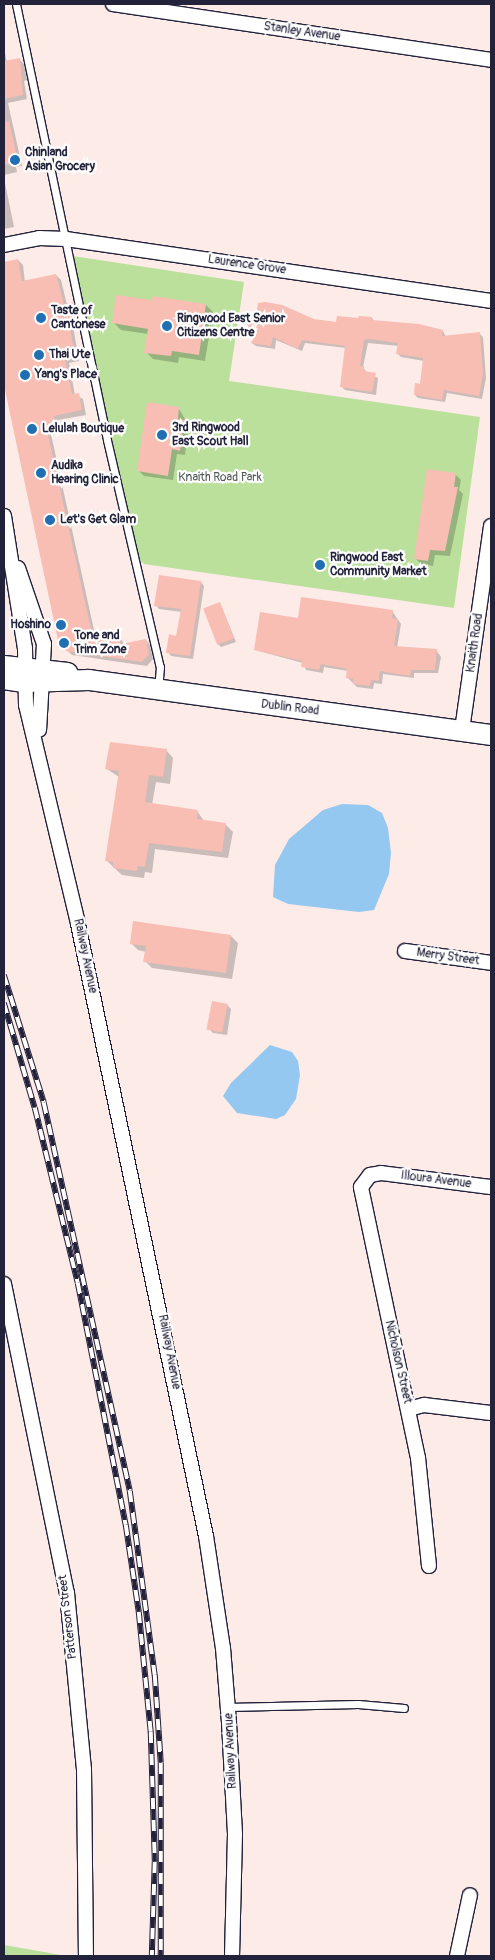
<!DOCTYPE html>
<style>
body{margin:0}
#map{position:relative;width:495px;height:1960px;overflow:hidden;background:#fdebe8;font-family:Pangolin,sans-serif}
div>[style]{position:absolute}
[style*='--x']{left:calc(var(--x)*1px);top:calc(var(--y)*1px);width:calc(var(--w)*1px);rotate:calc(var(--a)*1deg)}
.green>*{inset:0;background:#bbe09b}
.water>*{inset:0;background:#94c8f1}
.shadow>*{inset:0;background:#0003}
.building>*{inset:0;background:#f8bdb3;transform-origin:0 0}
.roads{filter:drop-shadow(1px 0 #22223b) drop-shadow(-1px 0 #22223b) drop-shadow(0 1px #22223b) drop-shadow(0 -1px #22223b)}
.lane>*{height:7px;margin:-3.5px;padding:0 3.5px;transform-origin:3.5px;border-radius:3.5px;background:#fff}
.street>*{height:14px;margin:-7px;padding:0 7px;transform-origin:7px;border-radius:7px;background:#fff}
.secondary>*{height:20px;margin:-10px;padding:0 10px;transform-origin:10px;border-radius:10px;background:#fff}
.rail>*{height:5.5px;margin-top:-2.75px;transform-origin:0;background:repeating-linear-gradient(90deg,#fff 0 11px,#22223b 0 22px);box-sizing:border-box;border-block:1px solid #22223b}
.dots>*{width:14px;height:14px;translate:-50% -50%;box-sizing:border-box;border:2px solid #fff;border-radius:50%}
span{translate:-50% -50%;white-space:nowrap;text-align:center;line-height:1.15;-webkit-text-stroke:4.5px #fff;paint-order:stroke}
.street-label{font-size:12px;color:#22223b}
.poi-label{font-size:12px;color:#22223b;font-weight:700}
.left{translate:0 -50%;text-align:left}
.right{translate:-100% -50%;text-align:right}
.park-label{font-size:12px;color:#505b58}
.frame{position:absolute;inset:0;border:5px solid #22223b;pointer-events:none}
</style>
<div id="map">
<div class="green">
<div style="clip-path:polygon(73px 256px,244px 282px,229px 381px,480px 417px,454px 608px,144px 564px,137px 557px)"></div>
<div style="clip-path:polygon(4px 1945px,67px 1956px,68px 1956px,4px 1956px)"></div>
</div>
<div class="water">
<div style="clip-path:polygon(342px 804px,368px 805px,382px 813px,388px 828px,391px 853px,389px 874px,374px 910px,359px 912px,288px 904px,273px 897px,275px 865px,289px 839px,323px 810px)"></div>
<div style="clip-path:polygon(270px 1045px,292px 1052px,298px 1061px,300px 1075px,296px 1099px,285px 1115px,276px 1119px,237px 1113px,223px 1096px,231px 1083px)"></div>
</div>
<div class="shadow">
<div style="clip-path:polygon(4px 49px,7px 62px,20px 60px,24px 64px,27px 80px,24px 81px,27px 99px,8px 103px,22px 166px,16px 167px,17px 172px,4px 175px)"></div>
<div style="clip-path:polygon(4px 178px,14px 227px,4px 229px)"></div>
<div style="clip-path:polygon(18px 260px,23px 265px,25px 282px,56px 275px,61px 280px,67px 305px,72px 304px,77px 308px,80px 324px,73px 326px,79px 361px,69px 363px,75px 395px,83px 399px,86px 415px,58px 420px,60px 432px,51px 434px,96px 639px,118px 634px,124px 644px,146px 640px,150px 645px,153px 659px,147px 666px,72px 655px,61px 645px,4px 375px,4px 263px)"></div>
<div style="clip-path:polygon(153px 302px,206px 305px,213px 312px,205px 361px,179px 357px,178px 363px,153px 359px,146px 352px,148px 334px,121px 330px,114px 323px)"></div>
<div style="clip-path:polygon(372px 318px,375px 322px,443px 331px,446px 337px,480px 334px,483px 337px,486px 378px,482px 399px,447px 393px,445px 402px,418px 398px,415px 395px,421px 385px,424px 361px,401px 357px,398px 354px,399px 346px,368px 343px,363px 367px,367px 373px,378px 378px,376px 395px,345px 390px,342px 387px,346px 348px,305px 343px,302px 351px,276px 340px,275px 349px,256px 346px,252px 343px,253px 336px,247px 332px,314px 320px,338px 323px)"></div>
<div style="clip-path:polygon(179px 409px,189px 426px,185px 455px,177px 454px,173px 480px,144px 476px,138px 470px)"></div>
<div style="clip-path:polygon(455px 474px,461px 480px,459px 490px,463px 494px,450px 556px,435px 555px,433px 566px,421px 564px,415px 558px)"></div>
<div style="clip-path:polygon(201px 582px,204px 586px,193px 659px,171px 656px,168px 652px,177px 637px,182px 612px,159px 609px,156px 605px)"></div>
<div style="clip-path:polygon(220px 603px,236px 642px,221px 647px,218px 644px)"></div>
<div style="clip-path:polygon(392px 611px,401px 624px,397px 648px,436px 650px,441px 657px,438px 673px,414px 673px,414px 678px,383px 674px,382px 684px,374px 683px,373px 689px,357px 687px,347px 677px,348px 671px,324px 667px,323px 673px,306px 670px,303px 663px,255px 650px,300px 619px)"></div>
<div style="clip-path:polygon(166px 750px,173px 758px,170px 784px,156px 782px,152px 805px,197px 811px,204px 821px,225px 824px,233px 832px,228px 858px,155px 849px,152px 873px,145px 872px,144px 878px,122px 875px,107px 861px,119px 777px,107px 769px)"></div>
<div style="clip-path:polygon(231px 936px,238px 943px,232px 979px,152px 968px,145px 961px,146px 952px,138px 950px,131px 943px)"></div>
<div style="clip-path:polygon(227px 1005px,231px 1009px,227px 1035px,213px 1033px,209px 1029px)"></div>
</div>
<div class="building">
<div style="clip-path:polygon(20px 58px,23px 95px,4px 99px,4px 61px)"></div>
<div style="clip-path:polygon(9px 121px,18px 162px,4px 165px,4px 122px)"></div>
<div style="clip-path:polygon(18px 259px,22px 281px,56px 274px,64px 304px,73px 302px,76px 320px,69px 321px,75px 357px,65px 359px,72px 394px,79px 393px,82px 410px,54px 416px,56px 428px,47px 430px,93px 638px,119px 633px,121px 644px,146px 639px,149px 654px,142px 662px,66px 651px,59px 645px,4px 385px,4px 262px)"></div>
<div style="clip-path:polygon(116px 295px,152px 300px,153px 296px,206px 304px,199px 355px,172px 351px,171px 356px,144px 353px,148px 329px,112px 323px)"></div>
<div style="clip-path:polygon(265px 302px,282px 305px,314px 319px,336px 322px,337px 316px,358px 318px,359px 316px,372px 317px,372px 320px,419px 324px,443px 330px,442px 336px,480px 332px,483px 374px,479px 396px,444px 390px,442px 400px,414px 395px,415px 383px,420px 384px,423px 358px,396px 354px,398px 343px,370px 339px,364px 340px,360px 366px,364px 366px,364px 371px,376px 373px,372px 392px,340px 387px,345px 346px,302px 340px,298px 349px,273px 337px,271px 346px,251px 343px,252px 334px,246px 333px,248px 314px,256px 315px,258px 303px)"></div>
<div style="clip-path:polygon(147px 402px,179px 407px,178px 419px,184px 420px,180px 451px,172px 449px,168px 476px,137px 471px)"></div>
<div style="clip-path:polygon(427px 469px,456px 473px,454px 487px,458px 487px,445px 551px,430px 550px,428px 561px,414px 559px)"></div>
<div style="clip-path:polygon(159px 575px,201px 581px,190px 656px,166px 653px,169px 634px,176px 636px,181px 609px,154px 606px)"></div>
<div style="clip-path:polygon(301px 597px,393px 610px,392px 618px,398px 619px,394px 646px,437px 649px,435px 670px,411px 670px,410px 676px,380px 671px,379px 681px,371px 680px,370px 686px,353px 684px,353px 679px,346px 678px,347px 669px,321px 664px,319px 670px,301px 667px,302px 661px,254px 650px,260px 612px,298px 618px)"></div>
<div style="left:220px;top:602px;width:39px;height:18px;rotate:69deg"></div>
<div style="clip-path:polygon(110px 742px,167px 749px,163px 777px,149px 775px,145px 802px,198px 810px,197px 819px,226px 823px,222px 852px,149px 843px,145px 867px,138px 866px,137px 871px,113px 868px,113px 862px,105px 861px,119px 771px,105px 769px)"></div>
<div style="clip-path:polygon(133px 921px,231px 935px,226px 973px,143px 962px,146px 946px,130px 944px)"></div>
<div style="left:212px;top:1001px;width:16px;height:29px;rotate:11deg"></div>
</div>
<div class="roads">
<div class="lane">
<div style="--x:16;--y:4;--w:445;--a:78.2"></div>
<div style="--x:107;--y:440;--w:233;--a:76.9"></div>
<div style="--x:160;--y:667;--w:21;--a:95"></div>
<div style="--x:228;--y:1707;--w:130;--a:-1.3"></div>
<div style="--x:358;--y:1704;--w:46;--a:5"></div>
</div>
<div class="street">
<div style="--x:113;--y:4;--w:382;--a:8.4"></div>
<div style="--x:4;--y:245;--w:36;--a:-11"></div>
<div style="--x:39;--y:238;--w:27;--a:2"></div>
<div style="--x:66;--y:239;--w:429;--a:8.3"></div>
<div style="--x:4;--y:516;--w:134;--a:81"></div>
<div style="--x:25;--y:648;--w:57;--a:89"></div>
<div style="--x:26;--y:705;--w:225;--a:76.6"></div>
<div style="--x:78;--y:924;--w:625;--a:78.19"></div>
<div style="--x:206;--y:1536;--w:113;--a:81.4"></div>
<div style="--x:223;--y:1648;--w:75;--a:85.4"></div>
<div style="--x:229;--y:1723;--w:111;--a:86.9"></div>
<div style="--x:235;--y:1834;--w:122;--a:91.4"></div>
<div style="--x:18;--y:568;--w:80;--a:71.1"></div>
<div style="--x:44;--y:644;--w:86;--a:93.3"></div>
<div style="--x:462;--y:730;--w:206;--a:-81.9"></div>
<div style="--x:405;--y:951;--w:87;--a:7.9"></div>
<div style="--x:4;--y:1284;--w:315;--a:78.5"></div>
<div style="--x:67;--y:1593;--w:177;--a:84.5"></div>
<div style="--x:84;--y:1769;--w:186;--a:89.4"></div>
<div style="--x:409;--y:1409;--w:16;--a:-15"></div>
<div style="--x:424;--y:1405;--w:67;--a:6.8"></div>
<div style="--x:429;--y:1566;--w:109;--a:-95.8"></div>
<div style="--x:418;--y:1458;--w:277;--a:-101.9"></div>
<div style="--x:361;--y:1187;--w:15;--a:-53"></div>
<div style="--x:370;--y:1175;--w:11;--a:-10"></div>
<div style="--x:381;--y:1173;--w:111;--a:7.3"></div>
<div style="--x:457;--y:1956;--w:62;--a:-78"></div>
</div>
<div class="secondary">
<div style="--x:4;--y:666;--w:64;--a:6.2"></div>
<div style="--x:4;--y:679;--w:20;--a:9"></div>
<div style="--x:24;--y:682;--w:65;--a:-1.8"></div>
<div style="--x:89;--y:680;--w:406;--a:7.8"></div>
</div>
</div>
<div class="rail">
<div style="--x:4;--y:975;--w:134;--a:72.6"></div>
<div style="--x:44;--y:1103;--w:397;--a:77.5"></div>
<div style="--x:130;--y:1491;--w:186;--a:82.3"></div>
<div style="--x:155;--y:1675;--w:88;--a:86.1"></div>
<div style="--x:161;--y:1763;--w:193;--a:90"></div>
<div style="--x:4;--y:1003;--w:109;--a:73.6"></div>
<div style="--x:35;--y:1108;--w:180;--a:76.2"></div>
<div style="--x:78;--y:1283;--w:247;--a:78.8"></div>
<div style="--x:126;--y:1525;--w:88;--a:81.5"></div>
<div style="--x:139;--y:1612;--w:121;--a:84.3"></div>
<div style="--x:151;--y:1732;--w:130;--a:88.2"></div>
<div style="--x:155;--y:1862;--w:94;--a:91.8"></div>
</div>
<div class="dots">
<div style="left:15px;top:160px;background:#1f6fb2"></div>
<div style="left:41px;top:318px;background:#1f6fb2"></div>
<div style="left:167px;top:326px;background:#1f6fb2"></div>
<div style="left:39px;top:355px;background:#1f6fb2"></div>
<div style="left:25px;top:375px;background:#1f6fb2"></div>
<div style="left:32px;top:429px;background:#1f6fb2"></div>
<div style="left:162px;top:435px;background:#1f6fb2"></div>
<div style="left:41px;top:473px;background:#1f6fb2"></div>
<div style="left:50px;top:520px;background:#1f6fb2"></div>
<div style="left:320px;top:565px;background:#1f6fb2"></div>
<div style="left:61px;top:625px;background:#1f6fb2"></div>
<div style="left:64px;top:643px;background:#1f6fb2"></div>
</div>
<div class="street-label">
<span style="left:302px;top:32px;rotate:8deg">Stanley Avenue</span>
<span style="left:247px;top:265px;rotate:8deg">Laurence Grove</span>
<span style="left:475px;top:643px;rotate:-82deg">Knaith Road</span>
<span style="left:290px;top:708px;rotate:7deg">Dublin Road</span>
<span style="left:85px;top:956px;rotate:78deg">Railway Avenue</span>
<span style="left:448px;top:957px;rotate:8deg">Merry Street</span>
<span style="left:436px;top:1180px;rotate:7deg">Illoura Avenue</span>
<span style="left:169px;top:1352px;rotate:79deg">Railway Avenue</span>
<span style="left:398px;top:1362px;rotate:77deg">Nicholson Street</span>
<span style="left:68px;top:1617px;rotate:-97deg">Patterson Street</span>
<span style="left:231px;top:1751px;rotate:-93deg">Railway Avenue</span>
</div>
<div class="poi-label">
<span class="left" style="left:25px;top:160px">Chinland<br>Asian Grocery</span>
<span class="left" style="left:51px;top:318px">Taste of<br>Cantonese</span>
<span class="left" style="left:177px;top:326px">Ringwood East Senior<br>Citizens Centre</span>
<span class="left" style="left:49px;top:355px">Thai Ute</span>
<span class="left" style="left:35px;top:375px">Yang's Place</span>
<span class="left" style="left:172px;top:435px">3rd Ringwood<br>East Scout Hall</span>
<span class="left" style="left:42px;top:429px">Lelulah Boutique</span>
<span class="left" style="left:51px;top:473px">Audika<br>Hearing Clinic</span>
<span class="left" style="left:60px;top:520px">Let's Get Glam</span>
<span class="left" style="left:330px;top:565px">Ringwood East<br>Community Market</span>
<span class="right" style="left:51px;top:625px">Hoshino</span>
<span class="left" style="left:74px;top:643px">Tone and<br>Trim Zone</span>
</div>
<div class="park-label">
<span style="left:220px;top:478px">Knaith Road Park</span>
</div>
<div class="frame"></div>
</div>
